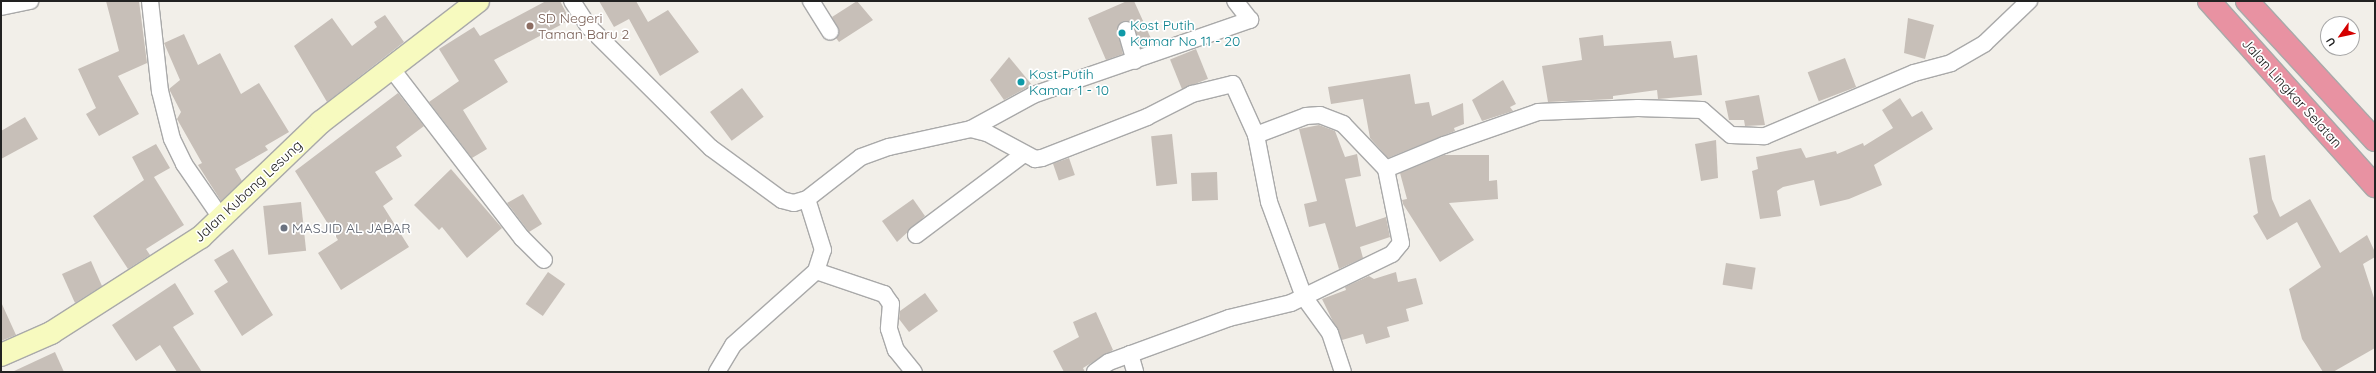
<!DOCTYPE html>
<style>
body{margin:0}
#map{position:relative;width:2376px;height:373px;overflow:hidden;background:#f2efe9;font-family:Quicksand,sans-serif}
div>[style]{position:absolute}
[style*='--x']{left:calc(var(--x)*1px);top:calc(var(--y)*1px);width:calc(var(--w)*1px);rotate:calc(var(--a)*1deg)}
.building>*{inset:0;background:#c7bfb8;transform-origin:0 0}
.roads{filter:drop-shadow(1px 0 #a9a9a9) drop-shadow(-1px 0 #a9a9a9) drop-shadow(0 1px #a9a9a9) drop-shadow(0 -1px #a9a9a9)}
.street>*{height:16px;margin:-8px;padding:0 8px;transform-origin:8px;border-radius:8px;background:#fff}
.secondary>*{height:22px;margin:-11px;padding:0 11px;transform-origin:11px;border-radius:11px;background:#f7fabf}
.highway>*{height:22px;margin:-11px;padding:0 11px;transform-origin:11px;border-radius:11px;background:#e892a2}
.dots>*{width:11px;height:11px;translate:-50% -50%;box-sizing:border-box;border:2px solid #fff;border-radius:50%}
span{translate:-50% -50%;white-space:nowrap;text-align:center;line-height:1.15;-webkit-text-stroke:3.5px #fff;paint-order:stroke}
.education-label{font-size:14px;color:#785e54}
.left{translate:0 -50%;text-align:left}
.culture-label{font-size:14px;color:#0d838f}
.street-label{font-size:14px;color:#222}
.worship-label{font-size:14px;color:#5b616d}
.frame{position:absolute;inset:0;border:2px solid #222;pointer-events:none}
.north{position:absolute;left:2320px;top:16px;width:40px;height:40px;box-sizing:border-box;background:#fff;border:1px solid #a7a7a7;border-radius:50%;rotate:237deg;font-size:11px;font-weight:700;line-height:16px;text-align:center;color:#222}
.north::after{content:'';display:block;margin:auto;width:14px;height:18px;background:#d40000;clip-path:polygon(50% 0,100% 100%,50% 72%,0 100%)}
</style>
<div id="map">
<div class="building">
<div style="clip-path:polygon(106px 1px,139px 1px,147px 63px,118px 76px,139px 114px,99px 136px,86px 114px,96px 108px,78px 69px,119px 51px)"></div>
<div style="clip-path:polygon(546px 1px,560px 1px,570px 20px,494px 60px,508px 82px,463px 110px,487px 149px,472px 158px,429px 102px,459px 81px,439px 49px,474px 27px,480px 36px)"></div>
<div style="clip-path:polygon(599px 1px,636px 1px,648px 22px,668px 10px,699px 52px,660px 76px,629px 19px,614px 27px)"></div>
<div style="clip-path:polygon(857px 1px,873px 20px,839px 42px,836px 38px,839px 30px,832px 17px)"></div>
<div style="clip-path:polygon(1127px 1px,1134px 1px,1153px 43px,1141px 48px,1133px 23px,1123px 21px,1117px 28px,1123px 54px,1106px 60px,1088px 18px)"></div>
<div style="clip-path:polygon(385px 15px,404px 42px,327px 102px,294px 46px,332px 18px,352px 46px,377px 27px,374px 22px)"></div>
<div style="clip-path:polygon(1908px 18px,1934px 25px,1925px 59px,1904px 53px)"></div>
<div style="clip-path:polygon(184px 34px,198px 65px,220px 53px,241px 94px,259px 83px,289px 132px,265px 146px,268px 150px,235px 169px,242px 181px,221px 201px,198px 165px,202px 163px,177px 119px,181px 112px,169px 89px,180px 80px,164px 43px)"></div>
<div style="clip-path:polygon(1603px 35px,1604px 46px,1671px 41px,1674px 58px,1697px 55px,1702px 95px,1658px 99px,1657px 90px,1613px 96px,1613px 99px,1548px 102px,1542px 66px,1582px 60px,1579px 38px)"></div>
<div style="left:1196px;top:49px;width:32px;height:28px;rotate:68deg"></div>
<div style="clip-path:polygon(1009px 57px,1032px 85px,1004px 100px,990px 80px)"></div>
<div style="left:1845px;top:58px;width:31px;height:40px;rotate:69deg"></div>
<div style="clip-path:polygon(1410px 74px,1415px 104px,1429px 102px,1432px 116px,1463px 103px,1464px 124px,1454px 128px,1455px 131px,1388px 158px,1370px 138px,1363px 99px,1331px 104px,1328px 87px)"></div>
<div style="clip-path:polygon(1503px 80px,1516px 104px,1510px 107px,1513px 111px,1482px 121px,1472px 100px)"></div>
<div style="left:742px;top:88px;width:36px;height:40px;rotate:53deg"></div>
<div style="clip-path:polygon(398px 93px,424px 126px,396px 147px,402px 156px,375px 172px,393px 199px,383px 206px,409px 247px,341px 290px,318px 253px,338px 240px,295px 171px)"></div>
<div style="clip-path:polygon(1759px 95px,1765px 125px,1745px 126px,1744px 120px,1729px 120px,1725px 101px)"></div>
<div style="clip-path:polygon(1900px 98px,1912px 117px,1922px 111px,1933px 129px,1874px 165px,1882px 185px,1849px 199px,1820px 206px,1814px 180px,1783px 187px,1777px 191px,1781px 216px,1760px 219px,1752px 171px,1758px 169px,1756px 157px,1801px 148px,1806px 158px,1836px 151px,1837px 154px,1863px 143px,1864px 146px,1893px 128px,1882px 110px)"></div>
<div style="clip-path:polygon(25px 117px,38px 139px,1px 159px,1px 131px)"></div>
<div style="clip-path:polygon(1319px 125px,1335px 131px,1345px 157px,1357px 154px,1361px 176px,1345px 179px,1356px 227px,1386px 217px,1390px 237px,1360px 247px,1363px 258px,1339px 269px,1325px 223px,1309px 227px,1304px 204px,1317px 201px,1299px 129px)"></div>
<div style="left:1172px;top:134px;width:50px;height:21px;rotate:84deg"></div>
<div style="clip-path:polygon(1716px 140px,1718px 178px,1701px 181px,1695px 144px)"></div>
<div style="clip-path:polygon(156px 144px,170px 168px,154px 177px,184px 225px,146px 249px,150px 255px,128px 269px,93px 216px,144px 180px,132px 157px)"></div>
<div style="clip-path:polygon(1444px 155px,1489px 155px,1489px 181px,1497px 180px,1498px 199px,1449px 203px,1474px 240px,1440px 262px,1403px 204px,1402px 200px,1407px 199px,1400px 173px)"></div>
<div style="clip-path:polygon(2265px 155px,2272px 199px,2280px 217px,2310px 199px,2340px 253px,2367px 235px,2375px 252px,2375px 257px,2363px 264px,2375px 301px,2375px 348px,2333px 372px,2323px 372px,2302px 339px,2289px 289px,2321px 267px,2297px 222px,2267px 240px,2253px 216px,2258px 213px,2249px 158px)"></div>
<div style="left:1069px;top:158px;width:18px;height:17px;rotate:71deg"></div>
<div style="clip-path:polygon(451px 169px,502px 228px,467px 258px,442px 227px,439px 230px,414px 205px)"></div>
<div style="left:1217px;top:172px;width:28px;height:26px;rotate:88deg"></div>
<div style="clip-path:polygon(523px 194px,542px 224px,529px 232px,507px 203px)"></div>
<div style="clip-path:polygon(913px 199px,925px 216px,897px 242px,882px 221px)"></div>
<div style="left:301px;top:202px;width:49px;height:38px;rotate:84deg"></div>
<div style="clip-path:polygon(233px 249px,273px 315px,242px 336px,214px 291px,228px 282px,214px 260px)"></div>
<div style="clip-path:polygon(91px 261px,102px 286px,75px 303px,62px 274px)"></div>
<div style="left:1726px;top:263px;width:30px;height:22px;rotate:9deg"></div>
<div style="left:548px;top:272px;width:21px;height:39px;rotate:35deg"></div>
<div style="clip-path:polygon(1396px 272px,1398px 282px,1416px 278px,1423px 304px,1406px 309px,1409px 321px,1387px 327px,1390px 337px,1366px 344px,1363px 334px,1342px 340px,1322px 299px,1346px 290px,1345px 287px,1369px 276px,1374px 279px)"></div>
<div style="clip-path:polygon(175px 283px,194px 314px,173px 327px,202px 372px,177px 372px,160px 345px,136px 361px,112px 325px)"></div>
<div style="clip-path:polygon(925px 293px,938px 311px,909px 332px,899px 319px,900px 311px)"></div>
<div style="clip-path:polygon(1px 302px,16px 335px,1px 341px)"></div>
<div style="clip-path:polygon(1096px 312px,1113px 350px,1083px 368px,1085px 372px,1064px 372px,1053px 351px,1079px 337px,1073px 322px)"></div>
<div style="clip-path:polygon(55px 352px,64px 372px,12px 372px)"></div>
</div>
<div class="roads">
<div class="street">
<div style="--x:150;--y:1;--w:91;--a:83.7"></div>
<div style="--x:160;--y:91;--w:49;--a:76"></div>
<div style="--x:172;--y:139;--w:28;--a:64"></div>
<div style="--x:184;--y:164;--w:67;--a:55.4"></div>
<div style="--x:572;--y:1;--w:31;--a:57"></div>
<div style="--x:589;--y:27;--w:172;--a:44.8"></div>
<div style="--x:711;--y:148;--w:88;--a:36.2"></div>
<div style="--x:782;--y:200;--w:12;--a:14"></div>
<div style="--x:794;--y:203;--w:14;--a:-17"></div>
<div style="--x:807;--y:199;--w:68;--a:-37.9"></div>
<div style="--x:861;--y:157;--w:30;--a:-20"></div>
<div style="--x:889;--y:147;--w:84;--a:-12.4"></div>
<div style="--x:971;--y:129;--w:16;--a:14"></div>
<div style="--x:987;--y:133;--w:55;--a:28.4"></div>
<div style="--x:1035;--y:159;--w:7;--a:-8"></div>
<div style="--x:1042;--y:158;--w:113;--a:-21.3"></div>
<div style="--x:1147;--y:117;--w:51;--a:-27.1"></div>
<div style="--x:1192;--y:94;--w:42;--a:-13.7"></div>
<div style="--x:1233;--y:84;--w:56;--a:65.7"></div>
<div style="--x:1256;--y:135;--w:53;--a:-20.8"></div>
<div style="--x:1306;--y:116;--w:14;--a:-4"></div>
<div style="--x:1320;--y:115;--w:25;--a:21"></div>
<div style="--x:1343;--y:124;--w:62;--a:46.3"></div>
<div style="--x:811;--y:1;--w:36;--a:58"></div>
<div style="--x:1;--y:7;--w:30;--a:-12"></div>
<div style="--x:1126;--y:30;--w:32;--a:74"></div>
<div style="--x:391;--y:68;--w:215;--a:52.4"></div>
<div style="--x:522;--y:238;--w:31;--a:45"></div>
<div style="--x:971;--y:129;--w:71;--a:-28.7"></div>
<div style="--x:1033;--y:95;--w:230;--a:-19.1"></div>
<div style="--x:1250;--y:20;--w:24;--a:-128"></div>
<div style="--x:1256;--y:135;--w:68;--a:79"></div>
<div style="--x:1269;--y:202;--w:101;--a:69.8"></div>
<div style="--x:1304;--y:297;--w:44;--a:54.2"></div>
<div style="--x:1330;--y:333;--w:41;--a:71.6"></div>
<div style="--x:916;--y:235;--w:135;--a:-36.9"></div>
<div style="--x:816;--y:271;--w:72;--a:18.7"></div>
<div style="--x:884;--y:294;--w:12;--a:55"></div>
<div style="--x:891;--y:304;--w:25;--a:95"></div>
<div style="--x:889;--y:329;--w:22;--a:72"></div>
<div style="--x:896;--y:350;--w:28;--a:51"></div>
<div style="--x:1130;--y:354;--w:19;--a:74"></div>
<div style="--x:717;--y:372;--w:31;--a:-59"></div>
<div style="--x:733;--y:345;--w:111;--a:-41.7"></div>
<div style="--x:816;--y:271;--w:22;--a:-72"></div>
<div style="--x:823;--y:250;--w:53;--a:-107.4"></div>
<div style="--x:1095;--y:372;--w:17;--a:-36"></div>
<div style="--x:1109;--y:362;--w:128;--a:-20.1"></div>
<div style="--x:1229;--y:318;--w:64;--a:-13.6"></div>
<div style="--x:1291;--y:303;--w:112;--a:-25.9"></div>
<div style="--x:1392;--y:254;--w:14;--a:-51"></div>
<div style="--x:1401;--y:243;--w:76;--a:-101.5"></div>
<div style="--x:1386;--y:169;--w:63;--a:-22.5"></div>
<div style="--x:1444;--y:145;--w:100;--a:-19.3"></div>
<div style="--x:1538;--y:112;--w:100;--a:-2.3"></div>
<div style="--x:1638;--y:108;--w:64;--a:1.8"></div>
<div style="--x:1702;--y:110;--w:38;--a:41"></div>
<div style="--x:1731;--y:135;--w:34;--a:2"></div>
<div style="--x:1765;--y:136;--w:162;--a:-22.9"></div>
<div style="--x:1914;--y:73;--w:38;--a:-15"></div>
<div style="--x:1951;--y:63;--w:39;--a:-30"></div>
<div style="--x:1985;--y:43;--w:61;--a:-43.7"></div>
</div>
<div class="secondary">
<div style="--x:1;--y:355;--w:55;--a:-23.7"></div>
<div style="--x:51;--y:333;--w:178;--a:-32.6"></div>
<div style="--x:201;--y:237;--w:166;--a:-43.8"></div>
<div style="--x:321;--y:122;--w:198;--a:-37.6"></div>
</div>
<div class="highway">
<div style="--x:2209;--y:1;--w:249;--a:48.1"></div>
<div style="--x:2247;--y:1;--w:189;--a:47.4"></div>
</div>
</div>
<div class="dots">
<div style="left:530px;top:26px;background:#8d6e63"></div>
<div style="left:1122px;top:33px;background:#0f9aa8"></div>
<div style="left:1021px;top:82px;background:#0f9aa8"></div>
<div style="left:284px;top:228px;background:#6b7280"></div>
</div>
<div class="education-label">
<span class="left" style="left:538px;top:26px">SD Negeri<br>Taman Baru 2</span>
</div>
<div class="culture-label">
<span class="left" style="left:1130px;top:33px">Kost Putih<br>Kamar No 11 - 20</span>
<span class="left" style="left:1029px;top:82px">Kost Putih<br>Kamar 1 - 10</span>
</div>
<div class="street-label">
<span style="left:2292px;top:93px;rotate:48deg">Jalan Lingkar Selatan</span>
<span style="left:248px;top:191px;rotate:-43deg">Jalan Kubang Lesung</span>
</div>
<div class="worship-label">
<span class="left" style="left:292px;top:228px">MASJID AL JABAR</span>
</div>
<div class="frame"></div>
<div class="north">U</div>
</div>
